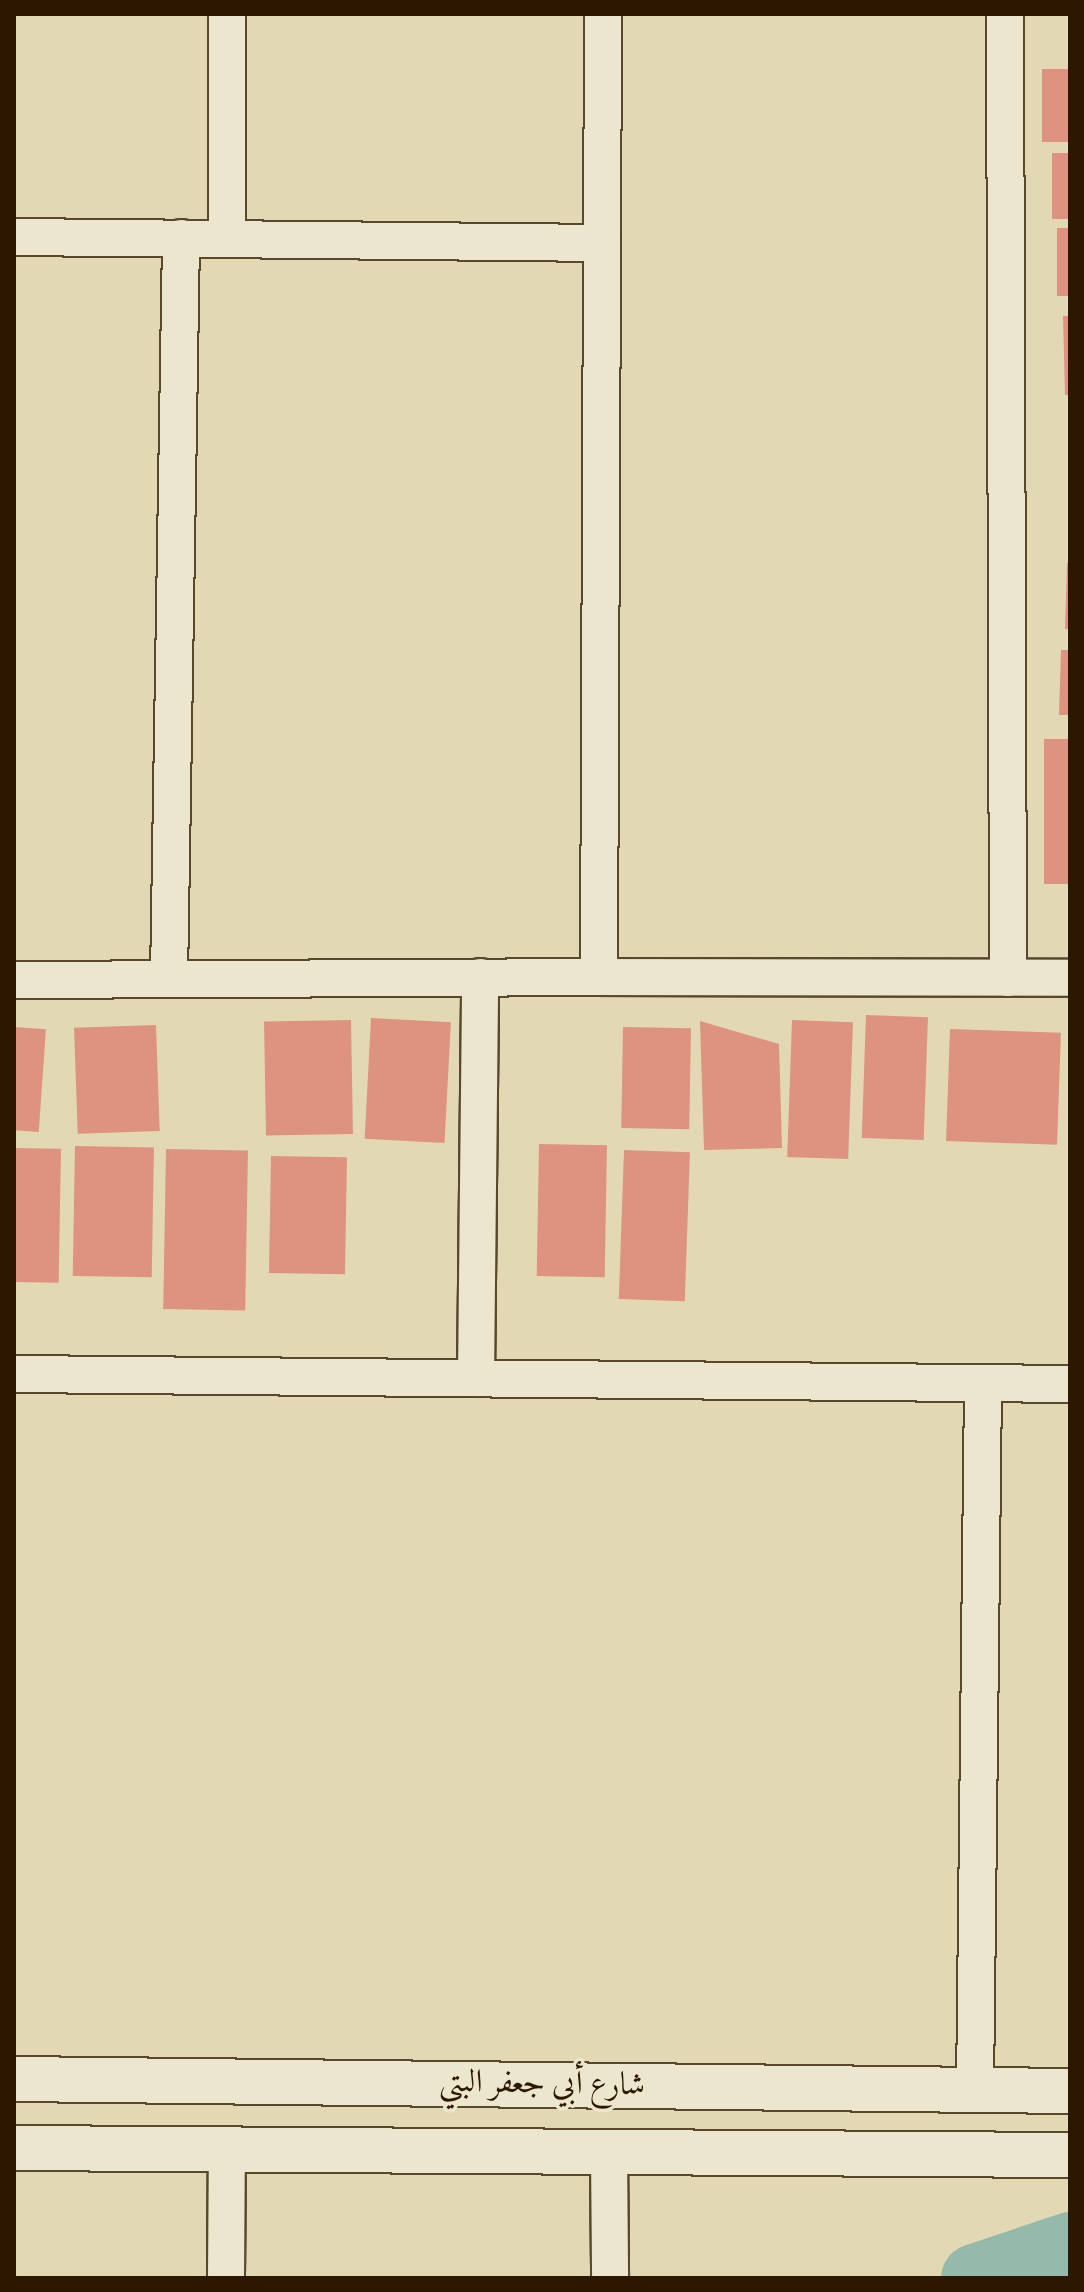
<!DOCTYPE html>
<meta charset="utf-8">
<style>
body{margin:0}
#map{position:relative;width:1084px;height:2292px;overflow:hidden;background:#e2d8b4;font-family:"Sorts Mill Goudy",Amiri,serif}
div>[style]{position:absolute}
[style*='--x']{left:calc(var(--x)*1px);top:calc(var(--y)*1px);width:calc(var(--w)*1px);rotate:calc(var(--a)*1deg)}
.river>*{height:68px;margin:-34px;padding:0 34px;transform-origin:34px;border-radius:34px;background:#95baab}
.building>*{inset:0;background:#de9381;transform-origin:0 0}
.roads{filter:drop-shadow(2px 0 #5a482d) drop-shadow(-2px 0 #5a482d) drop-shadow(0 2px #5a482d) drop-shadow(0 -2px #5a482d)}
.minor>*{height:36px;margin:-18px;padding:0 18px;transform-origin:18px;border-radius:18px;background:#ece6ce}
.tertiary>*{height:44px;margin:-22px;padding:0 22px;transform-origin:22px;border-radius:22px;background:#ece6ce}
span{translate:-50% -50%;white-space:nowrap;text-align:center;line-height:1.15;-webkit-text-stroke:7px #ece6ce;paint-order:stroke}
.street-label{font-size:32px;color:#2c1800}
.frame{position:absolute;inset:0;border:16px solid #2c1800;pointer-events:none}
</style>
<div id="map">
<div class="river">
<div style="--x:975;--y:2278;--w:100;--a:-18.6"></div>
</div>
<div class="building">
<div style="left:1042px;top:69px;width:28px;height:73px"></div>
<div style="left:1052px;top:153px;width:18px;height:66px"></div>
<div style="left:1057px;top:228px;width:13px;height:68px"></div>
<div style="clip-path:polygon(1063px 316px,1070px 316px,1070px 395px,1065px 395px)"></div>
<div style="clip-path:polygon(1067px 563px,1070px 563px,1070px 629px,1065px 629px)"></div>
<div style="clip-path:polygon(1061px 650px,1070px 650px,1070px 715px,1059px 715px)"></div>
<div style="left:1044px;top:739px;width:26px;height:145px"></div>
<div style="left:866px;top:1015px;width:62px;height:123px;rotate:2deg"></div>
<div style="left:371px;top:1018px;width:80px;height:121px;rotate:3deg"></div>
<div style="left:351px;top:1020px;width:114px;height:87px;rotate:89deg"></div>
<div style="left:792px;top:1020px;width:61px;height:137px;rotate:2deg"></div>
<div style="clip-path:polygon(700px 1021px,779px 1044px,782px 1148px,704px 1150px)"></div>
<div style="left:156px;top:1025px;width:106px;height:82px;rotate:88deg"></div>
<div style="left:14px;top:1027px;width:32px;height:103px;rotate:4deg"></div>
<div style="left:623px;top:1027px;width:68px;height:101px;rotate:1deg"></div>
<div style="left:950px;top:1029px;width:111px;height:112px;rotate:2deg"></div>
<div style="left:539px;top:1144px;width:68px;height:132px;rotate:1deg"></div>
<div style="left:75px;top:1146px;width:79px;height:130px;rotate:1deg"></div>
<div style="left:14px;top:1148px;width:47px;height:134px;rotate:1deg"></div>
<div style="left:166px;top:1149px;width:82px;height:160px;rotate:1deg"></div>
<div style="left:624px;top:1150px;width:66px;height:149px;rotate:2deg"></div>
<div style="left:271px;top:1156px;width:76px;height:117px;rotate:1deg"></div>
</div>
<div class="roads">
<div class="minor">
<div style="--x:603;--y:14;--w:963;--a:90.24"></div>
<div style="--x:599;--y:977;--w:471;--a:0.1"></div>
<div style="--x:1005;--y:14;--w:964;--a:89.82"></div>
<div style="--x:14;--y:237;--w:588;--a:0.58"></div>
<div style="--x:227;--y:239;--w:225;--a:-90"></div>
<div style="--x:169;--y:979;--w:741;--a:-89.07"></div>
<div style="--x:14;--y:980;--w:585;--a:-0.29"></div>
<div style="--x:14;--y:1374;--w:1056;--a:0.54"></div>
<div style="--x:476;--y:1378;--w:401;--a:-89.4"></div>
<div style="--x:975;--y:2090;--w:707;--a:-89.35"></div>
<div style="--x:609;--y:2152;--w:126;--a:89.5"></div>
<div style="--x:226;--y:2278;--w:128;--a:-89.6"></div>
</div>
<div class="tertiary">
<div style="--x:14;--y:2079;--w:1056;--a:0.65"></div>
<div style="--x:14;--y:2148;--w:1056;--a:0.38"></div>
</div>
</div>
<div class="street-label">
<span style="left:542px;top:2085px;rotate:1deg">شارع أبي جعفر البتي</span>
</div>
<div class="frame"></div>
</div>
